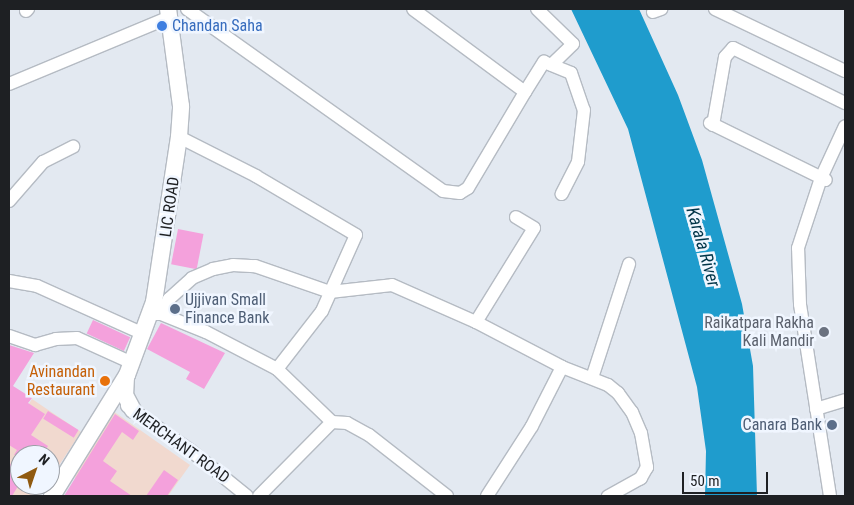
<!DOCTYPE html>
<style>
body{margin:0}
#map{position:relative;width:854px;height:505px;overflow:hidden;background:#e3e9f1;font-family:"Roboto Condensed",sans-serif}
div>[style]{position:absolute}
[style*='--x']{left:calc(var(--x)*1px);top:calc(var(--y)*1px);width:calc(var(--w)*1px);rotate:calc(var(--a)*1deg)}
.education>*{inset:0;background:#f1d9cf}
.water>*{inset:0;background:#1f9ccd}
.building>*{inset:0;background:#f4a1dc;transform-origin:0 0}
.roads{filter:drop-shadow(1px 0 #b5bbc3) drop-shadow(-1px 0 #b5bbc3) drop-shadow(0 1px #b5bbc3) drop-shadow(0 -1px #b5bbc3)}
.minor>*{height:12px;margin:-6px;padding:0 6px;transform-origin:6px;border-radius:6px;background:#fff}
.major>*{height:16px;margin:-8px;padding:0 8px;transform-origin:8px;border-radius:8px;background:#fff}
.dots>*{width:14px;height:14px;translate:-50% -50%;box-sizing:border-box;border:2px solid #f0f6ff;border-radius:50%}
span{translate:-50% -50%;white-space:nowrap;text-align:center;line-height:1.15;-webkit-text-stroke:5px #f0f6ff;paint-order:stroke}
.shop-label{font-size:16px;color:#366cbe}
.left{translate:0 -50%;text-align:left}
.street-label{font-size:16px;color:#1e2023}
.service-label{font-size:16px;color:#4e5e75}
.right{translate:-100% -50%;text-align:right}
.worship-label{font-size:16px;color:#5b616d}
.food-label{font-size:16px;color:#c56008}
.water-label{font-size:18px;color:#003448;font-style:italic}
.frame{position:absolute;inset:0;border:10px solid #1e2023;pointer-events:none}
.north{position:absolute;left:10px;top:445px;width:50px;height:50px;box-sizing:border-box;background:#f0f6ff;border:1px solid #9ca0a7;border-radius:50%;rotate:41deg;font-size:14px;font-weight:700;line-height:20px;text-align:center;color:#1e2023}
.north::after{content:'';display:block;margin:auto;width:18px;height:22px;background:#905a10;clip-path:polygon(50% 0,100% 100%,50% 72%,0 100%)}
.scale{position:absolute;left:682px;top:472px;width:86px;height:22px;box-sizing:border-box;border:2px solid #1e2023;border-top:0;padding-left:6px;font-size:15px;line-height:18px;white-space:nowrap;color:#1e2023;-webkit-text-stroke:4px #f0f6ff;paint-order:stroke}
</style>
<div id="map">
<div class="education">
<div style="clip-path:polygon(32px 399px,81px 432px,50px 479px,50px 455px,20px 455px,20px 485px,46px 485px,38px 496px,9px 496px,9px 422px,15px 426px)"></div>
<div style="clip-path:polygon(113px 411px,190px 465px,168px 496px,101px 496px,70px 474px)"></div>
</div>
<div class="water">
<div style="clip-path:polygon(571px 9px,639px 9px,678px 95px,702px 160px,742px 304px,753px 366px,757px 496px,705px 496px,706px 451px,697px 387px,628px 129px)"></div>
</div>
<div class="building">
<div style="left:178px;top:229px;width:26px;height:36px;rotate:11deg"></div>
<div style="left:93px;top:320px;width:41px;height:15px;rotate:25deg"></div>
<div style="clip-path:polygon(161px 323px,225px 353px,204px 389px,186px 379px,190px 372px,147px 349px)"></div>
<div style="clip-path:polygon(9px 345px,34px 353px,13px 386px,32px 398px,28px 403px,45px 414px,31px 435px,48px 446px,42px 455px,14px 455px,17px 450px,9px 445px)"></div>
<div style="left:48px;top:411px;width:36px;height:9px;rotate:32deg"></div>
<div style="clip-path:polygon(115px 414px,139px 431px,133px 440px,122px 432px,103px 461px,117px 471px,110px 481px,132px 496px,64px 496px)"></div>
<div style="clip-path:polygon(9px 463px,20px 470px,20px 483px,12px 496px,9px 496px)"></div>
<div style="clip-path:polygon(164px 470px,178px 480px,167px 496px,146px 496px)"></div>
</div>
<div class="roads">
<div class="minor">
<div style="--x:187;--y:9;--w:314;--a:35.4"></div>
<div style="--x:443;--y:191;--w:17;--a:7"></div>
<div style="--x:460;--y:193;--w:9;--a:-32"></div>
<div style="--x:468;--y:188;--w:112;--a:-59.3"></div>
<div style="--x:525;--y:92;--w:139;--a:-143.5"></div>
<div style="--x:537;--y:9;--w:50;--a:44.2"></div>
<div style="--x:573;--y:44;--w:30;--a:136"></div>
<div style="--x:715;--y:9;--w:144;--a:25.5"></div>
<div style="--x:26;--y:11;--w:3;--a:-45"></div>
<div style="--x:653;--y:12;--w:9;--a:-21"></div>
<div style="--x:9;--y:84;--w:174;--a:-22.6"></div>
<div style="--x:525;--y:92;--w:36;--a:-58"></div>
<div style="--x:544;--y:62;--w:29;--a:22"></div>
<div style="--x:571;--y:73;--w:39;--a:71"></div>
<div style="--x:584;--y:110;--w:52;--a:96.6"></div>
<div style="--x:578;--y:162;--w:36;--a:117"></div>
<div style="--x:710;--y:123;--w:129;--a:26.2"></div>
<div style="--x:713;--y:125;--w:69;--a:-80"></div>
<div style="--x:725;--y:57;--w:12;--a:-48"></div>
<div style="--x:733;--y:48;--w:125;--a:26.2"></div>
<div style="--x:9;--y:201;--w:52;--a:-48.9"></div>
<div style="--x:43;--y:162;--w:34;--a:-27"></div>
<div style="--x:9;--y:281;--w:28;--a:10"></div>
<div style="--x:37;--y:286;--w:117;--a:24.2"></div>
<div style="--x:150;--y:314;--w:11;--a:0"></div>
<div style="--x:161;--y:314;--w:17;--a:-62"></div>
<div style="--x:169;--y:299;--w:31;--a:-42"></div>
<div style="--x:192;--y:278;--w:23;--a:-23"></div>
<div style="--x:213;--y:269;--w:20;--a:-11"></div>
<div style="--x:233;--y:265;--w:22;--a:3"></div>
<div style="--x:255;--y:266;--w:79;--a:19.1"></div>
<div style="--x:330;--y:292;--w:62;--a:-6.4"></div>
<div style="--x:392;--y:285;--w:92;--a:23.8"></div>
<div style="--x:476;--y:322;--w:97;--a:27.6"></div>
<div style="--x:562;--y:367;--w:49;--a:21.4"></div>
<div style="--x:608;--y:385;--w:13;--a:39"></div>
<div style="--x:618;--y:393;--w:24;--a:54"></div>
<div style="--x:632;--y:412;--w:23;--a:67"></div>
<div style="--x:641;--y:433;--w:35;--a:80"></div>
<div style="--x:647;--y:467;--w:13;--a:119"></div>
<div style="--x:641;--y:478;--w:38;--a:151"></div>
<div style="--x:161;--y:314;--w:48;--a:21.8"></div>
<div style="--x:206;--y:332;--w:80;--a:27.5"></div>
<div style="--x:277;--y:369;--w:73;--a:-52.2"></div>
<div style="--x:322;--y:311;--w:83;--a:-65.9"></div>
<div style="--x:356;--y:235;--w:116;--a:-149.5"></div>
<div style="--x:256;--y:176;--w:86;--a:-153.1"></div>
<div style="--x:476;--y:322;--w:110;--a:-58.3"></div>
<div style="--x:534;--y:228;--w:21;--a:-149"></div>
<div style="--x:9;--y:336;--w:28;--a:19"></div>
<div style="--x:35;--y:345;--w:22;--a:-16"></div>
<div style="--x:56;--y:339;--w:21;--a:-3"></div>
<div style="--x:77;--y:338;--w:60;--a:24.4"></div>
<div style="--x:277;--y:369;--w:76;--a:43.9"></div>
<div style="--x:592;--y:378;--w:120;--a:-72"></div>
<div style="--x:127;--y:406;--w:77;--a:34.9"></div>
<div style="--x:190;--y:450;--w:73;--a:38.9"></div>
<div style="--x:816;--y:409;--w:30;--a:-17"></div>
<div style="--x:259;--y:496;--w:104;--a:-45.4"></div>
<div style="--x:332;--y:422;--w:15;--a:4"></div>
<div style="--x:347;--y:423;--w:25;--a:29"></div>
<div style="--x:369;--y:435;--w:99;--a:38"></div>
<div style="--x:487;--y:496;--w:83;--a:-57.3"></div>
<div style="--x:532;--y:426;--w:66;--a:-63"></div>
<div style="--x:830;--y:496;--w:194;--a:-98.9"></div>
<div style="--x:800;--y:304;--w:56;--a:-92"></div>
<div style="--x:798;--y:248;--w:74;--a:-71.8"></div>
<div style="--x:821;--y:178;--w:57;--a:-65.2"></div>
</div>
<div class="major">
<div style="--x:126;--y:377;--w:18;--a:93"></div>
<div style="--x:125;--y:395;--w:17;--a:62"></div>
<div style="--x:52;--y:496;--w:142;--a:-58.2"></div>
<div style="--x:127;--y:375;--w:78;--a:-69.7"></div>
<div style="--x:154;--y:302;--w:167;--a:-81.4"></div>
<div style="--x:179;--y:137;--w:31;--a:-86"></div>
<div style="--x:181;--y:106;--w:98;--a:-97.6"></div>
</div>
</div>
<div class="dots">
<div style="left:162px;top:26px;background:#3f7fe0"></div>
<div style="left:175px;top:309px;background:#5c6f8a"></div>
<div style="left:824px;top:332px;background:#6b7280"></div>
<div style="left:105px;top:381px;background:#e8710a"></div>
<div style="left:832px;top:425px;background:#5c6f8a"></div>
</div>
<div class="shop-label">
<span class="left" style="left:172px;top:26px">Chandan Saha</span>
</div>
<div class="street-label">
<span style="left:170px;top:207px;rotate:-82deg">LIC ROAD</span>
<span style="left:181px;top:446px;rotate:36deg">MERCHANT ROAD</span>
</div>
<div class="service-label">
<span class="left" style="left:185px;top:309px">Ujjivan Small<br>Finance Bank</span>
<span class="right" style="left:822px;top:425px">Canara Bank</span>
</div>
<div class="worship-label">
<span class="right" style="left:814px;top:332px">Raikatpara Rakha<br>Kali Mandir</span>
</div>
<div class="food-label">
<span class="right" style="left:95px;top:381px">Avinandan<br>Restaurant</span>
</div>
<div class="water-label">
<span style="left:703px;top:247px;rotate:74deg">Karala River</span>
</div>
<div class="frame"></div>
<div class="north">N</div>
<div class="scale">50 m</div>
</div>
